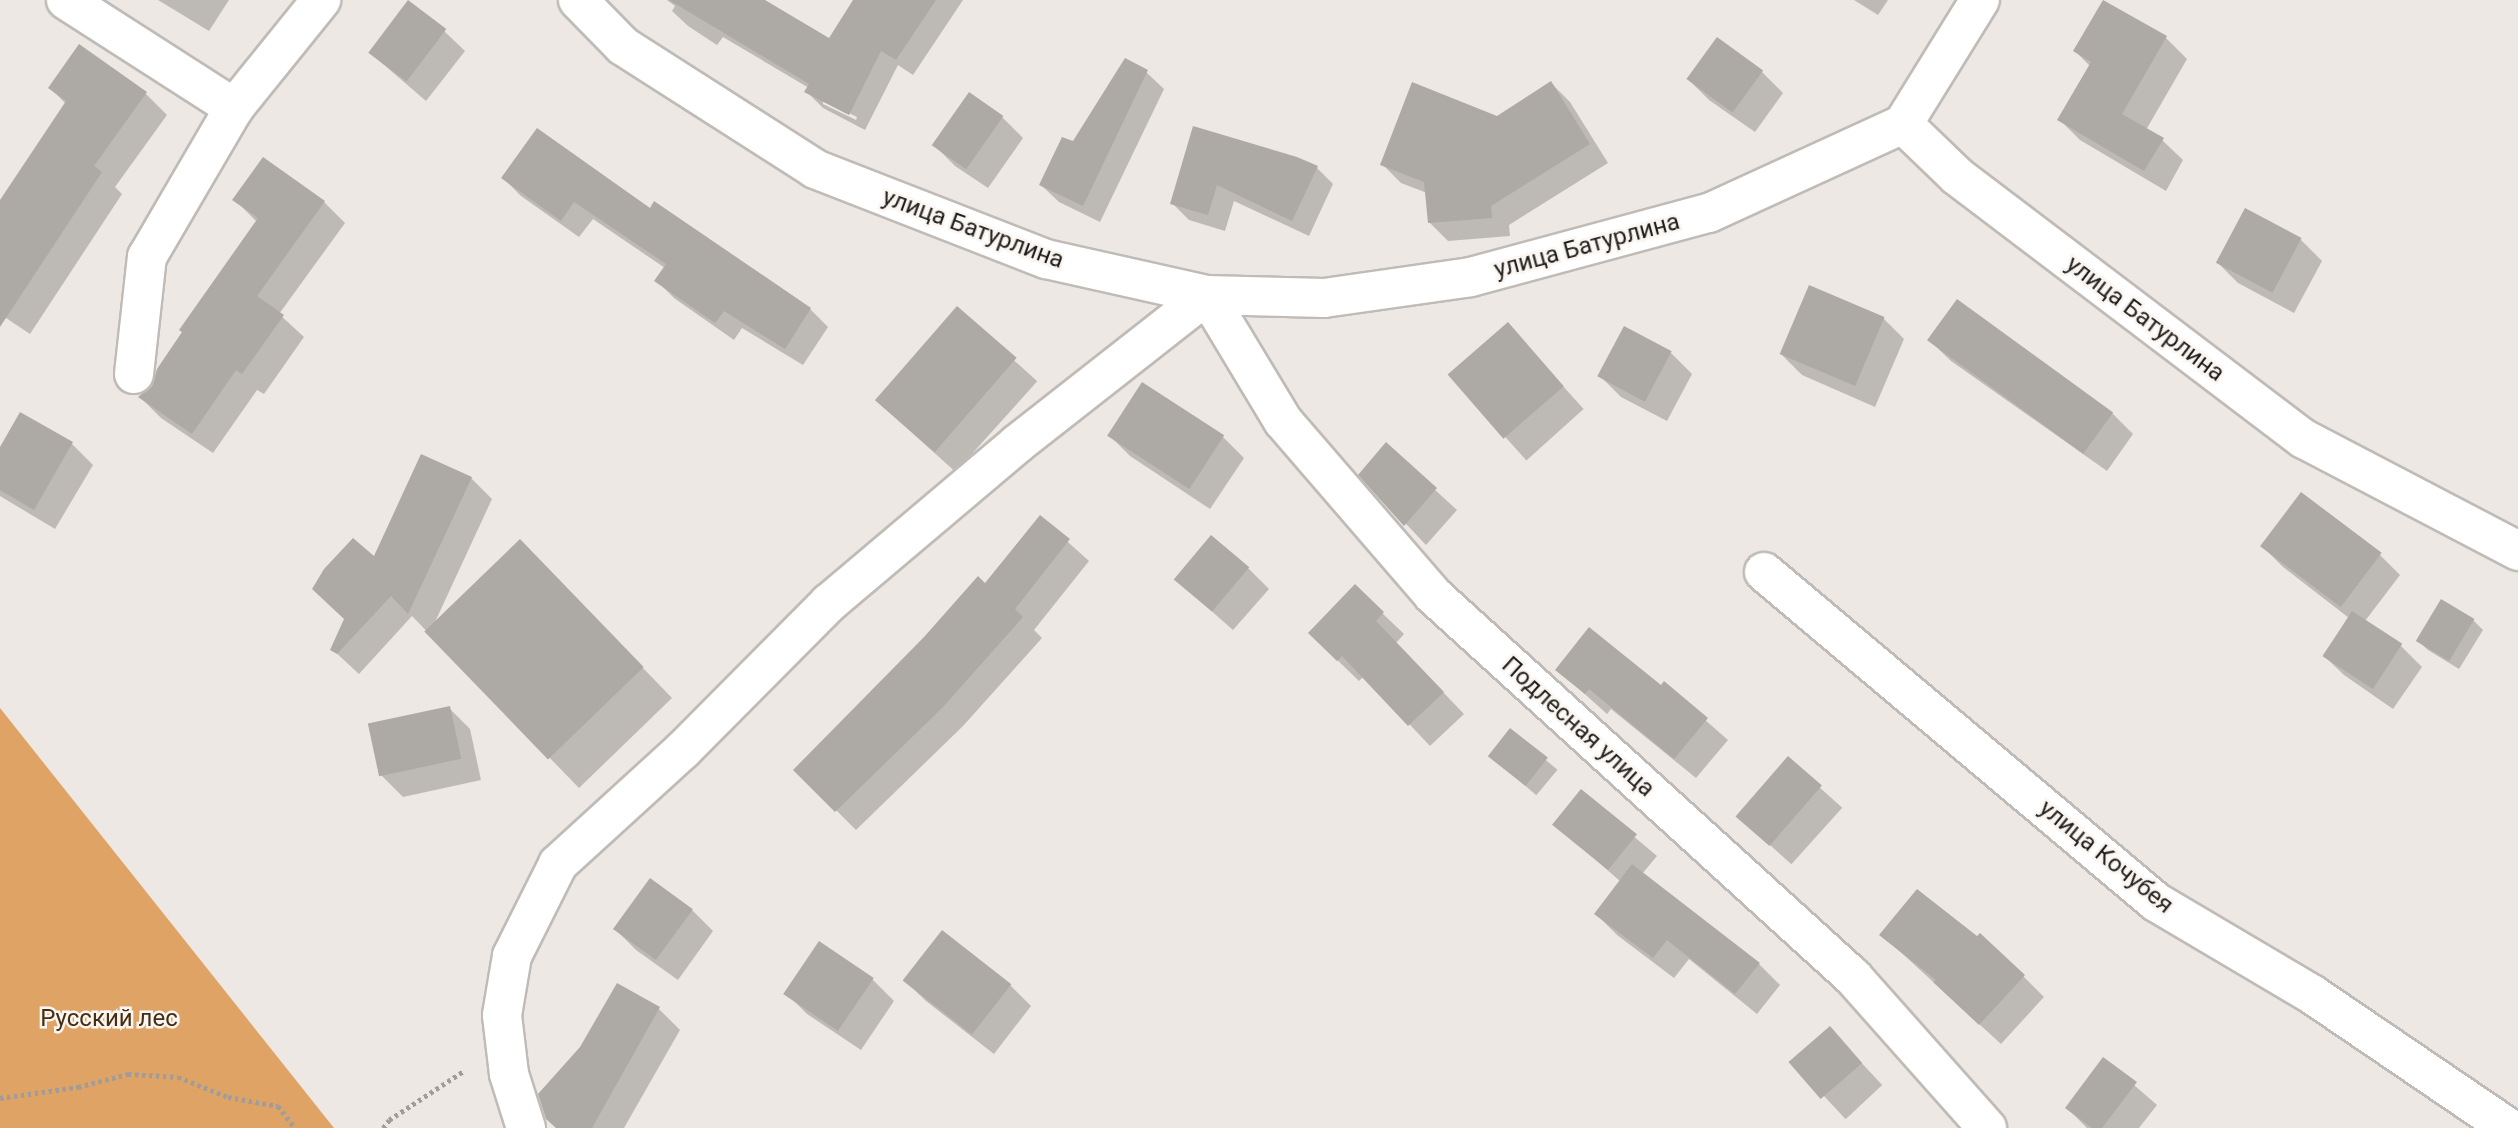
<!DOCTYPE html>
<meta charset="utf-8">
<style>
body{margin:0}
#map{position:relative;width:2518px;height:1128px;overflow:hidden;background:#ede8e3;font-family:Roboto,sans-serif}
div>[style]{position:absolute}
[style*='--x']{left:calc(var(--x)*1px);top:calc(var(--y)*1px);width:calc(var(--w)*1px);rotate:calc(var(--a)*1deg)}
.forest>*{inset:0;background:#dfa465}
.shadow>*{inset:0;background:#0003;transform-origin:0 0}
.building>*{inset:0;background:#ada9a4;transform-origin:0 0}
.path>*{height:4.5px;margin-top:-2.25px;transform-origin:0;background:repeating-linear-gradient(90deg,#a09d99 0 3.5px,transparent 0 7px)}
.roads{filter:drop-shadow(2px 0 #c0bbb6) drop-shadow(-2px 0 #c0bbb6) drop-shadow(0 2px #c0bbb6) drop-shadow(0 -2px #c0bbb6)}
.street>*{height:38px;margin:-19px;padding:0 19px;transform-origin:19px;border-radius:19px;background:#fff}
span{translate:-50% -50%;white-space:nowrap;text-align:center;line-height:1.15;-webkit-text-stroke:5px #faf5f0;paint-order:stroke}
.street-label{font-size:24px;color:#201f1d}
.park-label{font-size:24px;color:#462e12}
</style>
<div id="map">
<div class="forest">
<div style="clip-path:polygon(0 708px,334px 1128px,0 1128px)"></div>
</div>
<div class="shadow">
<div style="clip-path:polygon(158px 0,229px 0,209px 31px)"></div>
<div style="clip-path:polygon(evenodd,667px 0,755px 0,829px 40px,856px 0,963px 0,913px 75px,898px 65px,865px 130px,823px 108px,807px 92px,809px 88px,723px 37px,717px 45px,688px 26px,672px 11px,675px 6px,667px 0,823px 100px,857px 117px,856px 120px,823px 104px,823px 100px)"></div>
<div style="clip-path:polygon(1854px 0,1888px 0,1878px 15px)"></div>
<div style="clip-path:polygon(2104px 1px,2166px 38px,2187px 59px,2146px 130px,2162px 140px,2183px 160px,2166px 191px,2080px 140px,2059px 119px,2090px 66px,2075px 51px)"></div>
<div style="clip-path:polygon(444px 31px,465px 51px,426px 101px,369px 52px)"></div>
<div style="clip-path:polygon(1146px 72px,1164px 89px,1100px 222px,1059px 202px,1041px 185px)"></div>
<div style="clip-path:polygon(1762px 72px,1783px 93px,1755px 132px,1709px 100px,1688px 79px)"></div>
<div style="clip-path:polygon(1551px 83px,1570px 102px,1608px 163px,1509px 225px,1510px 236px,1448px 241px,1429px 222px,1427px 193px,1401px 183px,1382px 164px,1497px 118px)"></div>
<div style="clip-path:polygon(50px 88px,146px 94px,167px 115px,115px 187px,122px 194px,30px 334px,0 314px,0 203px,66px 104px)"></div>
<div style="clip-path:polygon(970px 94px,1002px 117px,1023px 138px,988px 188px,955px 166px,934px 145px)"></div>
<div style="clip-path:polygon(1195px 128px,1317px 168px,1333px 184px,1309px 236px,1234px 201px,1225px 231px,1189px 220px,1172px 203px)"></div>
<div style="clip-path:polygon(503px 178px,650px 210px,810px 309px,828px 327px,803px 365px,742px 328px,734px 340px,674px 298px,656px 280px,665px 268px,593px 219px,579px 237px,521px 196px)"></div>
<div style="clip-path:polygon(235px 200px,324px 202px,345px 223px,279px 314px,304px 337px,264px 394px,257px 390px,213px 453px,161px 418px,140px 397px,153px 387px,257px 222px)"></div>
<div style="clip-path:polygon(2245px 210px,2301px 240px,2322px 261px,2294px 313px,2238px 283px,2217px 262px)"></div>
<div style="left:957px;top:309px;width:108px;height:122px;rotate:42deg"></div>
<div style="clip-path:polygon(1883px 318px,1904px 339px,1875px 407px,1802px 375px,1781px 354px)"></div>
<div style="left:1508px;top:325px;width:113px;height:77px;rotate:48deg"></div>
<div style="clip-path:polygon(1930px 341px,2112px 413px,2133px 434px,2107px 471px,1951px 361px)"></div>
<div style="clip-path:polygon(1671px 353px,1692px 374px,1667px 421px,1621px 397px,1600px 376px)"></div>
<div style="clip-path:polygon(21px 414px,72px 444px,93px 465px,55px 529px,0 496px,0 451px)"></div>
<div style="clip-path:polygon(1109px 435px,1223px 437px,1244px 458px,1210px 509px,1130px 456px)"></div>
<div style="clip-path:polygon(1386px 445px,1457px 510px,1426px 545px,1360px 475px)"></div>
<div style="clip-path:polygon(471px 478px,492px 499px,435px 622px,550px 572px,672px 698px,579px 788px,412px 616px,359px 674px,332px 649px,374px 559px)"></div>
<div style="clip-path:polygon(1040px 517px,1089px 561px,1034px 630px,1042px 638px,963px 726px,856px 830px,796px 770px,985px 585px)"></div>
<div style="clip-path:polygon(2262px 546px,2379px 554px,2400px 575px,2365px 621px,2401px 646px,2422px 667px,2393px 709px,2344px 675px,2323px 655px,2349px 618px,2283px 567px)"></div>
<div style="clip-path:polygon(1248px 568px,1269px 589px,1233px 630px,1175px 579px)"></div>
<div style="clip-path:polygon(1355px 587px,1404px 634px,1396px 643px,1464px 714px,1430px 746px,1364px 676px,1359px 681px,1331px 654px)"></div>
<div style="clip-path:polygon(2473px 620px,2483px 630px,2459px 669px,2428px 650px,2417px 640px)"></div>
<div style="clip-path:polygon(1558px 670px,1661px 687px,1664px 684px,1728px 740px,1696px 778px,1611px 709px,1607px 714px)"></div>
<div style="clip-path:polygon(449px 708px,470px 729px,481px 780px,403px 797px,382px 776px,371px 726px)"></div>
<div style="left:1510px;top:730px;width:62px;height:33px;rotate:40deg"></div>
<div style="left:1788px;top:759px;width:73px;height:76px;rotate:42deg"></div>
<div style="clip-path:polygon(1581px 792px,1657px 856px,1642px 874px,1759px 964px,1780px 985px,1757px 1014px,1689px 959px,1674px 978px,1617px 935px,1596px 914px,1621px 882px,1555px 824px)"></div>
<div style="clip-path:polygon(692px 910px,713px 931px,678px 980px,636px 950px,615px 929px)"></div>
<div style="clip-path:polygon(943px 933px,1010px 985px,1031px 1006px,994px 1054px,926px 1001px,905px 981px)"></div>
<div style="clip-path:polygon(1882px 935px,2023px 976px,2044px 997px,2001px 1044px)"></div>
<div style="clip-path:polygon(819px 944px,873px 980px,894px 1001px,861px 1050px,807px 1014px,786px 993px)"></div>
<div style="clip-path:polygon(617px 985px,659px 1009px,680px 1030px,624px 1128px,557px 1128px,582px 1048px)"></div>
<div style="left:1829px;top:1028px;width:78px;height:50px;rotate:47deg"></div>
<div style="clip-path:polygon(2104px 1059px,2157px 1105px,2139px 1128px,2087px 1128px,2067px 1108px)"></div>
</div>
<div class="building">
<div style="left:408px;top:0;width:48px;height:66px;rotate:37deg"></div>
<div style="clip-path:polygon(669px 0,765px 0,829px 38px,853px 0,936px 0,896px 60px,881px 51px,849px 115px,804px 92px,809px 84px)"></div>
<div style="clip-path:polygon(2103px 0,2167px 36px,2122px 114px,2164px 138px,2144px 171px,2057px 120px,2091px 62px,2073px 51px)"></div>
<div style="left:1717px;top:37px;width:57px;height:52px;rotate:36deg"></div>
<div style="clip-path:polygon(79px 44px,147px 92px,94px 166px,102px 172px,0 327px,0 200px,66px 101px,48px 88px)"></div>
<div style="clip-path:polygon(1125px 58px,1148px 70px,1083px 206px,1039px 185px,1062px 137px,1073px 141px)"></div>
<div style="clip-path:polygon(1551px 81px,1590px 144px,1491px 206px,1492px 218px,1428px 223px,1424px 182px,1380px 165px,1412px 82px,1497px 116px)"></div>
<div style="left:969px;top:92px;width:42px;height:65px;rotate:35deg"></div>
<div style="clip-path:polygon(1193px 126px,1297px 157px,1318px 166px,1292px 221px,1217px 185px,1208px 215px,1170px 204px)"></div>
<div style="clip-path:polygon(537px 128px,650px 208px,654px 201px,811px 308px,785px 349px,724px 311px,715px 323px,654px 281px,666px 264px,574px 202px,561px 221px,501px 178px)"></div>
<div style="clip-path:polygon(263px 157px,325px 201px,257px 296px,284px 315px,242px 374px,236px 370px,192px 434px,138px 397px,152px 386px,157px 369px,182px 332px,179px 330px,258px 218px,232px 200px)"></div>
<div style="left:2245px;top:208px;width:64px;height:62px;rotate:28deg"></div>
<div style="left:1809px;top:285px;width:82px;height:75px;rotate:23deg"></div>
<div style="left:1957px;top:299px;width:193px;height:51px;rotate:36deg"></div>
<div style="left:957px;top:306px;width:79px;height:125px;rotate:41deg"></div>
<div style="left:1508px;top:322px;width:85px;height:80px;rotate:49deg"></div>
<div style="left:1624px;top:326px;width:54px;height:57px;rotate:28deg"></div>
<div style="left:1142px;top:382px;width:98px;height:64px;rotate:33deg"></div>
<div style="clip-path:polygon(20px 412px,73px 442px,34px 510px,0 490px,0 447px)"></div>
<div style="clip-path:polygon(1386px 442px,1437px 488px,1404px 526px,1358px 475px)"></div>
<div style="clip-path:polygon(421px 454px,472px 477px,408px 614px,391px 596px,337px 654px,330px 650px,344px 619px,312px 589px,324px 569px,353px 538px,374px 556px)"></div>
<div style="left:2301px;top:492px;width:101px;height:68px;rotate:37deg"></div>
<div style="clip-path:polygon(1040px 515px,1070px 539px,1015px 609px,1023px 617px,943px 707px,835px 812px,793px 770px,924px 637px,978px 576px,985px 583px)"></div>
<div style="left:1211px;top:535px;width:50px;height:58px;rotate:40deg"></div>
<div style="left:520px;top:539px;width:178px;height:133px;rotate:46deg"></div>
<div style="clip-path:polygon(1355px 584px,1384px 612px,1376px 621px,1444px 692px,1408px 726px,1342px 656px,1337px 661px,1308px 633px)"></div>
<div style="left:2441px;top:599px;width:39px;height:49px;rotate:31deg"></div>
<div style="left:2352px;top:611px;width:60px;height:54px;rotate:33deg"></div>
<div style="clip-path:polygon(1589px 627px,1661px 685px,1664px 681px,1708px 718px,1674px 759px,1589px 689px,1585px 694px,1555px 670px)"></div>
<div style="left:450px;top:706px;width:54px;height:84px;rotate:78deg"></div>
<div style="left:1510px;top:728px;width:48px;height:36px;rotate:38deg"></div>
<div style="left:1788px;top:756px;width:45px;height:80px;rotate:41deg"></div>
<div style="left:1581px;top:789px;width:72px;height:46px;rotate:39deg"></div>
<div style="clip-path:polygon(1632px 864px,1760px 963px,1735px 994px,1667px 940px,1653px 958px,1594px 914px)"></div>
<div style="left:650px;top:878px;width:53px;height:63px;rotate:36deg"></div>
<div style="clip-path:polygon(1917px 889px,1977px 936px,1980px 933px,2025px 975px,1979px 1025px,1933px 982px,1936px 980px,1879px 935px)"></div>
<div style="left:942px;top:930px;width:88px;height:64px;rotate:38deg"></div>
<div style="left:819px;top:941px;width:66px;height:64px;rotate:34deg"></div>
<div style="clip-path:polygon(617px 983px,660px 1007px,592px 1128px,556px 1128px,546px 1119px,538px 1094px,580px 1047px)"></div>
<div style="left:1830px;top:1026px;width:49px;height:55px;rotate:49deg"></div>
<div style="clip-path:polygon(2103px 1057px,2137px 1082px,2102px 1128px,2092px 1128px,2065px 1108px)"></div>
</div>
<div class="path">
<div style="--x:0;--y:1098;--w:79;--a:-8"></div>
<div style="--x:78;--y:1087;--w:52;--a:-14.6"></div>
<div style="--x:128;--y:1074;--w:50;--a:3.4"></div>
<div style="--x:178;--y:1077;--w:54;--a:21.8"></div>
<div style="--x:228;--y:1097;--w:51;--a:10.2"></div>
<div style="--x:278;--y:1106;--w:28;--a:52"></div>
<div style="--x:383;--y:1128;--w:10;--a:-53"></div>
<div style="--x:389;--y:1120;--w:91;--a:-33.3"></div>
</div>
<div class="roads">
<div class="street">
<div style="--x:66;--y:0;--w:200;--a:32.7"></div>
<div style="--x:578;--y:0;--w:64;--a:45.6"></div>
<div style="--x:623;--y:46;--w:228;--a:32.6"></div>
<div style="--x:815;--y:169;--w:248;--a:21.3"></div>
<div style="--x:1046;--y:259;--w:165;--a:12.6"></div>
<div style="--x:1207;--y:295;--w:117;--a:1.5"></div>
<div style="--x:1324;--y:298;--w:148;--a:-8.1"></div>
<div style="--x:1471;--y:277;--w:246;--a:-15.1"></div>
<div style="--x:1709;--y:213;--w:213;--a:-24.6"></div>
<div style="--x:1903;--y:124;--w:75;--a:43.9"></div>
<div style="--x:1957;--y:176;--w:435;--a:37.2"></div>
<div style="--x:2304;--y:439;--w:242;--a:27.6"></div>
<div style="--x:1903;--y:124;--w:146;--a:-58.2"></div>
<div style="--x:134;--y:374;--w:118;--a:-83.7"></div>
<div style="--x:147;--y:257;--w:173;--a:-59.7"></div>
<div style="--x:234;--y:108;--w:139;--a:-51.1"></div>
<div style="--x:1764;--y:572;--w:512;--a:40.09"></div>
<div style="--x:2156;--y:902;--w:182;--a:30.6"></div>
<div style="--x:2313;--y:995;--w:237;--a:34.2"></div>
<div style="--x:526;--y:1128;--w:57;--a:-107.5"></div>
<div style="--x:509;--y:1074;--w:59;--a:-96.8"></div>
<div style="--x:502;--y:1015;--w:60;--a:-80.4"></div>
<div style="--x:512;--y:956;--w:103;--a:-63.4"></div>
<div style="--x:558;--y:864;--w:169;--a:-42.4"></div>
<div style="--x:683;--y:750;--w:207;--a:-45.2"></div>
<div style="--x:829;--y:603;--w:246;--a:-40.2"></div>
<div style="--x:1017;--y:444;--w:241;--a:-38.1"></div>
<div style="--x:1207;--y:295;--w:147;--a:58.9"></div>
<div style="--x:1283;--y:421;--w:230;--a:49.2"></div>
<div style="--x:1433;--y:595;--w:568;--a:42.29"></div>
<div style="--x:1853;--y:977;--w:202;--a:48.4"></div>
</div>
</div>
<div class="street-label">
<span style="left:973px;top:229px;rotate:20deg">улица Батурлина</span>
<span style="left:1587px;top:246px;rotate:-15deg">улица Батурлина</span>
<span style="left:2145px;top:319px;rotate:37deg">улица Батурлина</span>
<span style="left:1578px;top:727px;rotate:42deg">Подлесная улица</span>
<span style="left:2106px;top:857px;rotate:39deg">улица Кочубея</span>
</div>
<div class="park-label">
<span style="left:109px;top:1019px">Русский лес</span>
</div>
</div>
